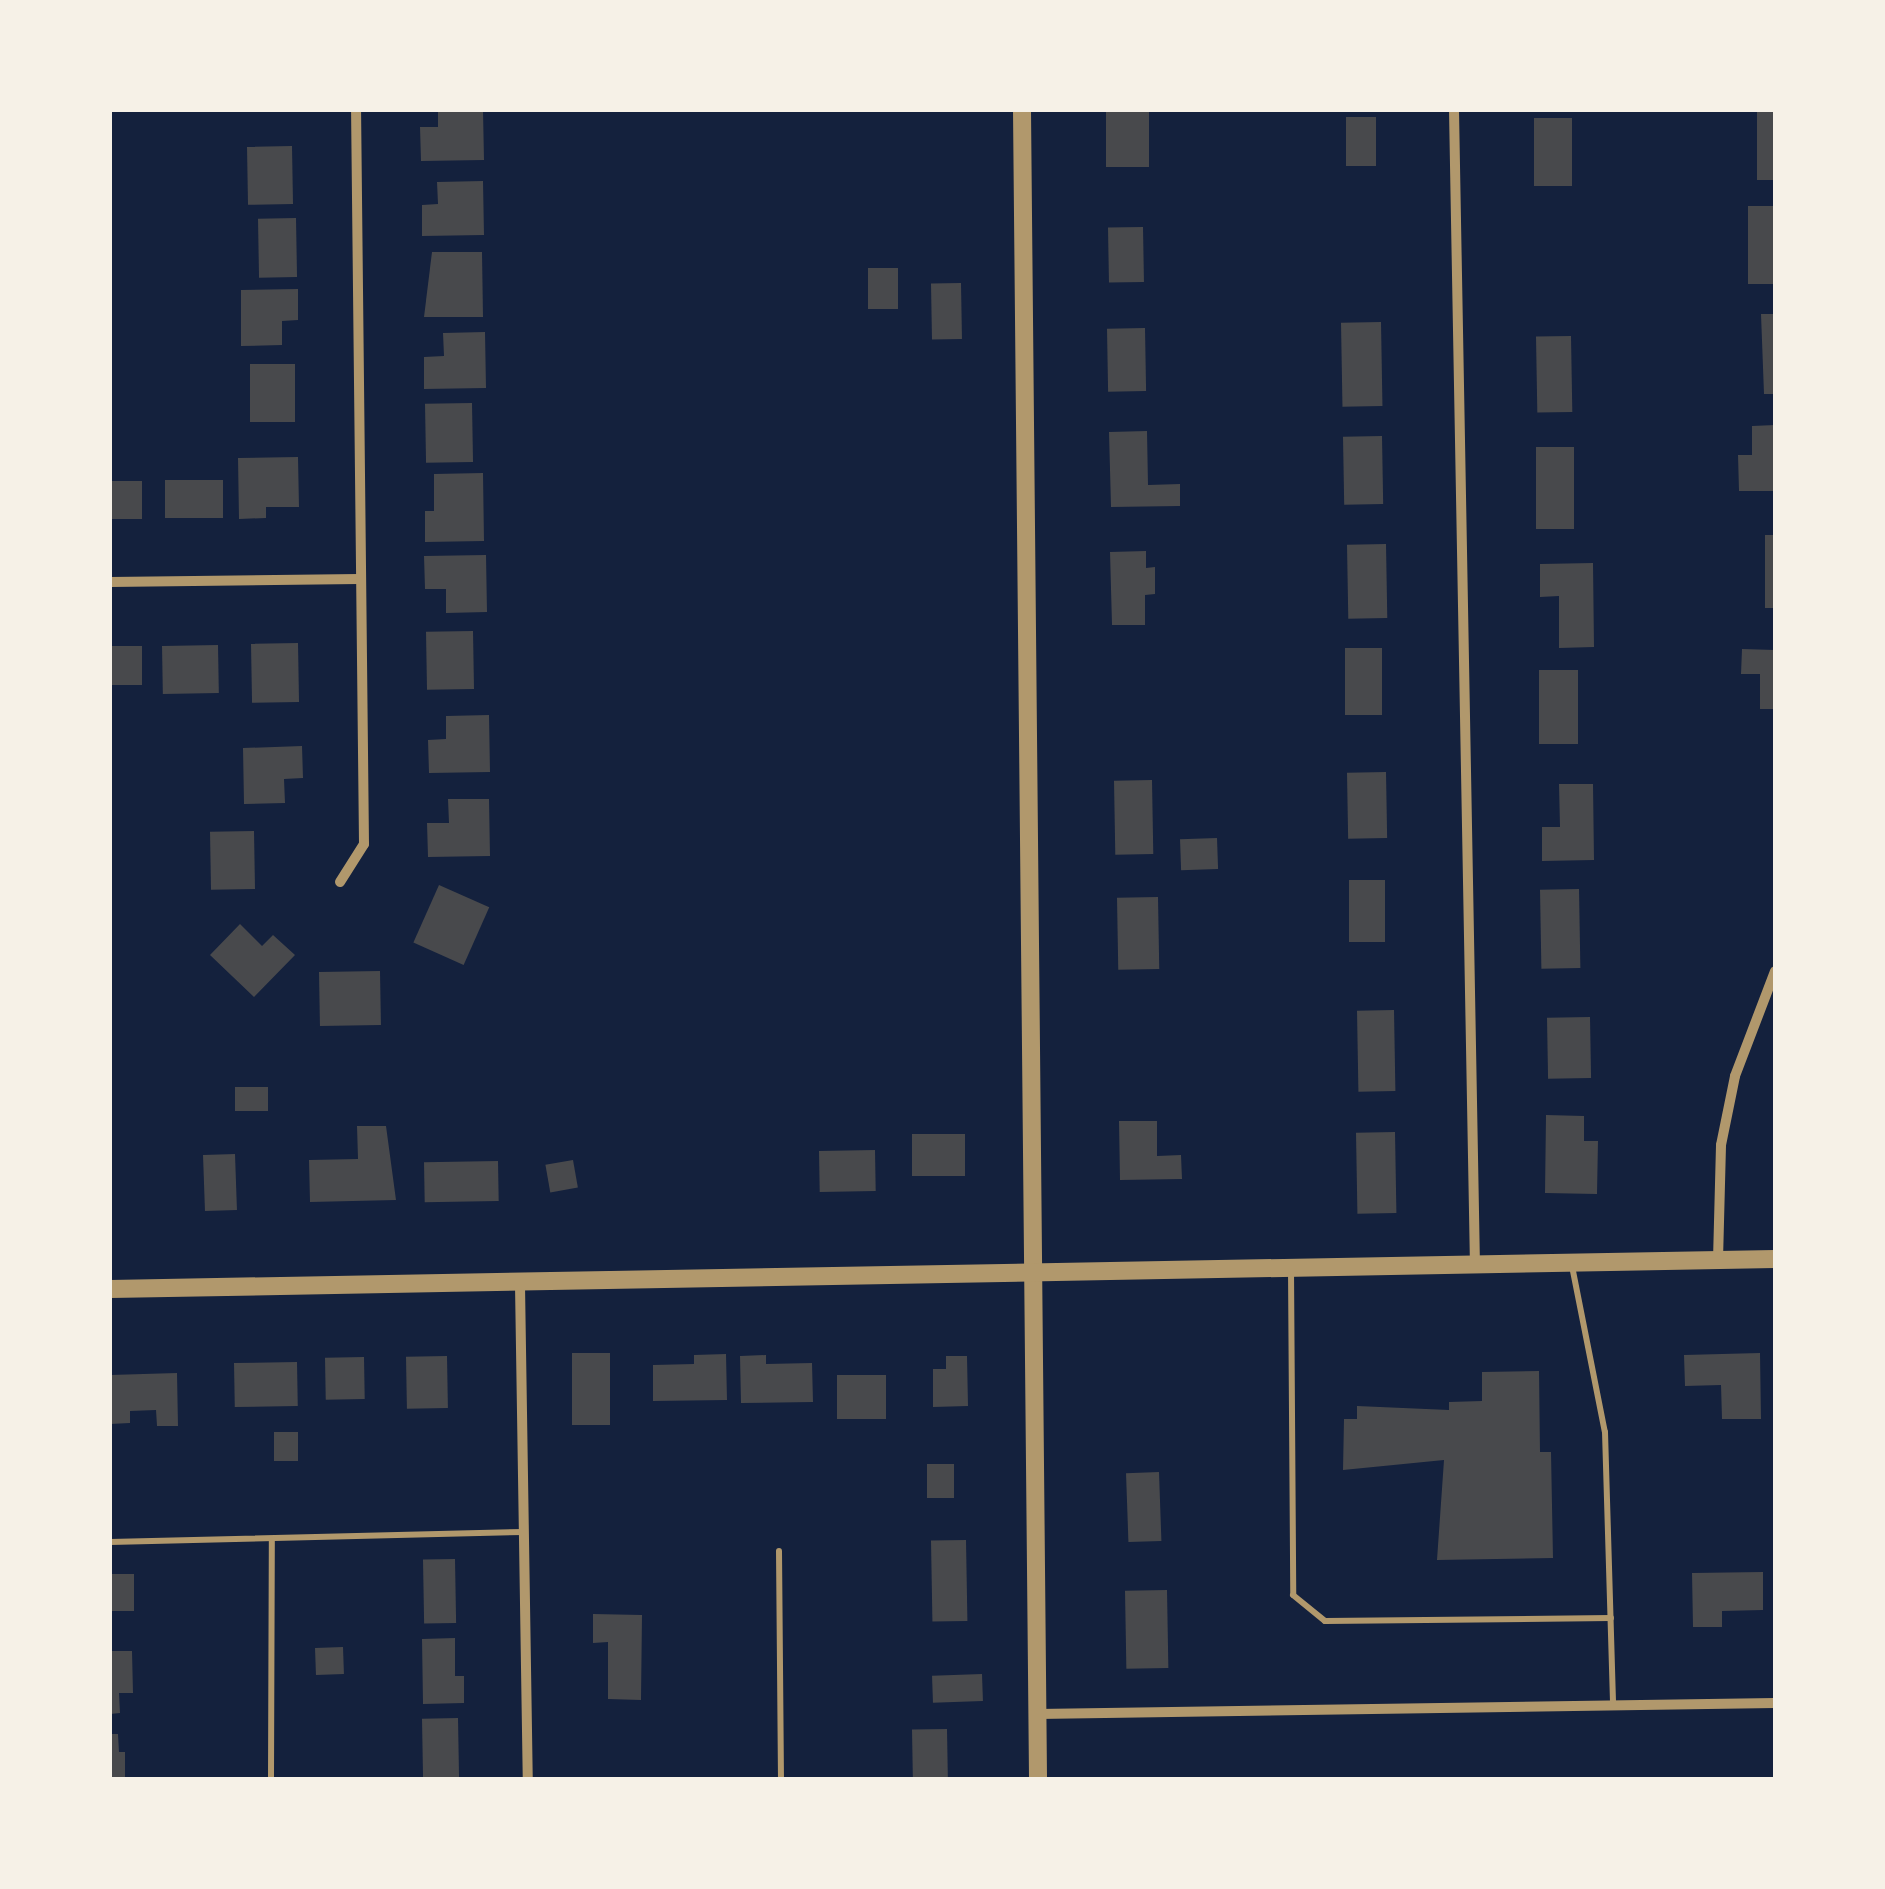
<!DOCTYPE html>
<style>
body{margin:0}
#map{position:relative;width:1885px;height:1889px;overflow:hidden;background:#14213d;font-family:"Open Sans",sans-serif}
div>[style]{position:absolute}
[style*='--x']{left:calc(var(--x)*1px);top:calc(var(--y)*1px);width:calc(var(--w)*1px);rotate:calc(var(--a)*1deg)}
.building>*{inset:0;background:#48494c;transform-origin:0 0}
.service>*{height:6px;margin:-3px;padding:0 3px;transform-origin:3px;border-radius:3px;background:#b1986c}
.minor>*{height:10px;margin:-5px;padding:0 5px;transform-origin:5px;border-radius:5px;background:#b1986c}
.tertiary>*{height:18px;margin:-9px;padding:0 9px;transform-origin:9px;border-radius:9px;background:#b1986c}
span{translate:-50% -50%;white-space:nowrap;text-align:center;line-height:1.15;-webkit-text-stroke:8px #f6f1e7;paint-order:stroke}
.frame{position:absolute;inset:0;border:112px solid #f6f1e7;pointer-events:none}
</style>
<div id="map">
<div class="building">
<div style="clip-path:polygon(438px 110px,483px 110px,484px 160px,421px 161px,420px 127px,438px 127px)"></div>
<div style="left:1106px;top:110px;width:43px;height:57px"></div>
<div style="left:1757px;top:110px;width:18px;height:70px"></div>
<div style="left:1376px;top:117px;width:49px;height:30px;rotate:90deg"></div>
<div style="left:1534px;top:118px;width:38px;height:68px"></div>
<div style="left:292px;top:146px;width:58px;height:45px;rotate:89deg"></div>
<div style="clip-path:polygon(483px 181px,484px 235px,422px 236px,422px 205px,438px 204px,437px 182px)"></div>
<div style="left:1748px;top:206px;width:27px;height:78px"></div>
<div style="left:296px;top:218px;width:59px;height:38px;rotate:89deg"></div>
<div style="left:1143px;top:227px;width:55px;height:35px;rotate:89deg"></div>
<div style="clip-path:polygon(432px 252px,482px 252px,483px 317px,424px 317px)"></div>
<div style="left:868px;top:268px;width:30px;height:41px"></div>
<div style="left:961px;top:283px;width:56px;height:30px;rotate:89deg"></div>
<div style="clip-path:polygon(298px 289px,298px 320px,282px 321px,282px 345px,241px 346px,241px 290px)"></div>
<div style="clip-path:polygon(1761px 314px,1775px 314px,1775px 394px,1764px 394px)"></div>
<div style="left:1381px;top:322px;width:84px;height:40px;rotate:89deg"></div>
<div style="left:1145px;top:328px;width:63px;height:38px;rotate:89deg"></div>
<div style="clip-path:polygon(485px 332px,486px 388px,424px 389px,424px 357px,444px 356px,443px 333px)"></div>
<div style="left:1571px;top:336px;width:76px;height:35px;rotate:89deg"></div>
<div style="left:250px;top:364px;width:45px;height:58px"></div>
<div style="left:472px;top:403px;width:59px;height:47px;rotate:89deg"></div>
<div style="clip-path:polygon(1775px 425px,1775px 491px,1739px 491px,1738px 455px,1752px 455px,1752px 426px)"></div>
<div style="clip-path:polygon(1147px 431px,1148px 485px,1180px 484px,1180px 506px,1111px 507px,1109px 432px)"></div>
<div style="left:1382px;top:436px;width:68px;height:39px;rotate:89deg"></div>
<div style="left:1536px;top:447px;width:38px;height:82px"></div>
<div style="clip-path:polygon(298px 457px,299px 507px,266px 507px,266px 518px,239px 519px,238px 458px)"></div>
<div style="clip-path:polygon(483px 473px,484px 541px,425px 542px,425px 511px,434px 511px,434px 474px)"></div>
<div style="left:223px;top:480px;width:38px;height:58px;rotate:90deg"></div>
<div style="left:110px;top:481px;width:32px;height:38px"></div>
<div style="left:1765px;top:535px;width:10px;height:73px"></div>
<div style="left:1386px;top:544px;width:74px;height:39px;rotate:89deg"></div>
<div style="clip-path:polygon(1146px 551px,1146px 568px,1155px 567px,1155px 594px,1145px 595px,1145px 625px,1112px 625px,1110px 552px)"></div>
<div style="clip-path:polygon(486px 555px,487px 612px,446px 613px,446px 589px,425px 589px,424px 556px)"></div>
<div style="clip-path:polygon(1593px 563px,1594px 647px,1559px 648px,1559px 596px,1540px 597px,1540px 564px)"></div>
<div style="left:473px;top:631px;width:58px;height:47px;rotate:89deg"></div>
<div style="left:298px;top:643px;width:59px;height:47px;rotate:89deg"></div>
<div style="left:218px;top:645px;width:48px;height:56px;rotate:89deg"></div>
<div style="left:110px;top:646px;width:32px;height:39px"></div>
<div style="left:1345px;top:648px;width:37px;height:67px"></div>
<div style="clip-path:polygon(1742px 649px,1775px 650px,1775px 709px,1760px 709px,1760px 674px,1741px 674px)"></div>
<div style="left:1539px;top:670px;width:39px;height:74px"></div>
<div style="clip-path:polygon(489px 715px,490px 772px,429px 773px,428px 740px,446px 739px,446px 716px)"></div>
<div style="clip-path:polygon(302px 746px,303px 778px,284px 779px,285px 803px,244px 804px,243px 748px)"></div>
<div style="left:1386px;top:772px;width:66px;height:39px;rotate:89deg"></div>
<div style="left:1152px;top:780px;width:74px;height:38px;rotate:89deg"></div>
<div style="clip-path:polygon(1559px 784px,1593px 784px,1594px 860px,1542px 861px,1542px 827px,1560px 827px)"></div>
<div style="clip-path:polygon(448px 799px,489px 799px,490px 856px,428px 857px,427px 823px,449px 823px)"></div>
<div style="left:254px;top:831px;width:58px;height:44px;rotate:89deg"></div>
<div style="left:1217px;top:838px;width:31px;height:37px;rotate:88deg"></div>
<div style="left:1349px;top:880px;width:36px;height:62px"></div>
<div style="left:439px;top:885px;width:55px;height:63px;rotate:24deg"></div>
<div style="left:1579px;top:889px;width:79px;height:39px;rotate:89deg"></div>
<div style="left:1158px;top:897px;width:72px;height:41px;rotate:89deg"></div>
<div style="clip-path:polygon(240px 924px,262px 946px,273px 935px,295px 955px,254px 997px,210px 955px)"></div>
<div style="left:380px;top:971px;width:54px;height:61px;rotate:89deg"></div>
<div style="left:1394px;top:1010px;width:81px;height:37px;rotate:89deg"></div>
<div style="left:1590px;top:1017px;width:61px;height:43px;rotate:89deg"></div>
<div style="left:268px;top:1087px;width:24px;height:33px;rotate:90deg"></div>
<div style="clip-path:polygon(1546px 1115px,1584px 1116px,1584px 1141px,1598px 1141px,1597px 1194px,1545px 1193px)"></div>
<div style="clip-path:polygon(1119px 1121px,1157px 1121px,1157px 1156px,1181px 1155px,1182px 1179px,1120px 1180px)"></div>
<div style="clip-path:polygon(357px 1126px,386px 1126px,396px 1200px,310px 1202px,309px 1160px,358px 1159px)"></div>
<div style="left:1395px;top:1132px;width:81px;height:39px;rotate:89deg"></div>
<div style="left:965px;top:1134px;width:42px;height:53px;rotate:90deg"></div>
<div style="left:875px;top:1150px;width:41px;height:56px;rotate:89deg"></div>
<div style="left:235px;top:1154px;width:56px;height:32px;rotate:88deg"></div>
<div style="left:573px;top:1160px;width:28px;height:28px;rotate:80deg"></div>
<div style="left:498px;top:1161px;width:40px;height:74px;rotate:89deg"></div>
<div style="left:572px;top:1353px;width:38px;height:72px"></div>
<div style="clip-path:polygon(1760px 1353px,1761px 1419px,1722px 1419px,1721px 1385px,1685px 1386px,1684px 1355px)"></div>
<div style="clip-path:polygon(726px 1354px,727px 1400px,653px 1401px,653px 1365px,694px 1364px,694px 1355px)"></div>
<div style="clip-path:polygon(766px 1355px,766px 1364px,812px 1363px,813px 1402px,741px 1403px,740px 1356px)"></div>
<div style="left:447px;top:1356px;width:52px;height:41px;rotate:89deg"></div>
<div style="clip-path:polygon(946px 1356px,967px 1356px,968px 1406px,933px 1407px,933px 1369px,946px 1369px)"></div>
<div style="left:364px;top:1357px;width:42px;height:39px;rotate:89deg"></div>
<div style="left:297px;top:1362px;width:44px;height:63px;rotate:89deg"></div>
<div style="clip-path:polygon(1539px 1371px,1540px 1452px,1551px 1452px,1553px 1558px,1437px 1560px,1444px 1460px,1343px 1470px,1344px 1419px,1357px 1419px,1357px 1406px,1449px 1410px,1449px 1402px,1482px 1401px,1482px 1372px)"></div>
<div style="clip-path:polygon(177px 1373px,178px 1426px,157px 1426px,156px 1410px,130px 1411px,130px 1423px,110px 1424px,110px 1375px)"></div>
<div style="left:886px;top:1375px;width:44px;height:49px;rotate:90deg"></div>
<div style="left:274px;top:1432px;width:24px;height:29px"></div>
<div style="left:927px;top:1464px;width:27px;height:34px"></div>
<div style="left:1159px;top:1472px;width:69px;height:33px;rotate:88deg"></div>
<div style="left:966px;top:1540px;width:81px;height:35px;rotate:89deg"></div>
<div style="left:455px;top:1559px;width:64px;height:32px;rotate:89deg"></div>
<div style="clip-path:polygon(1763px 1572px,1763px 1610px,1722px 1611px,1722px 1627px,1693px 1627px,1692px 1573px)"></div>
<div style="left:110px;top:1574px;width:24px;height:37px"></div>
<div style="left:1167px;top:1590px;width:78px;height:42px;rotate:89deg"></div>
<div style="clip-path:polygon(593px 1614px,642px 1615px,641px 1700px,608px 1699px,608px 1642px,593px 1643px)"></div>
<div style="clip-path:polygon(455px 1638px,455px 1676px,464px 1676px,464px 1703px,423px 1704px,422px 1639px)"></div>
<div style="left:343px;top:1647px;width:27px;height:28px;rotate:88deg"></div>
<div style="clip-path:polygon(110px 1651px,132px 1651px,133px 1693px,119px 1693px,120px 1713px,110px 1714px)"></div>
<div style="left:982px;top:1674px;width:27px;height:50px;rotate:88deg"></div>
<div style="left:458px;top:1718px;width:61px;height:36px;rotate:89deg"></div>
<div style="left:947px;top:1729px;width:50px;height:35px;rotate:89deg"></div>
<div style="clip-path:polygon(110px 1734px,118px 1734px,119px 1752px,125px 1752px,125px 1779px,110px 1779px)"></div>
</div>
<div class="service">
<div style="--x:1572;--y:1266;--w:169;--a:78.8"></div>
<div style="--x:1605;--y:1432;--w:273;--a:88.3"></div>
<div style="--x:1291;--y:1270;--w:325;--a:89.6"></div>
<div style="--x:1293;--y:1595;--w:41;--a:39.1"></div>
<div style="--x:1325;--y:1621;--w:286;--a:-0.6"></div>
<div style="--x:110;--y:1542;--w:414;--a:-1.4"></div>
<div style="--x:779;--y:1551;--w:228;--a:89.5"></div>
<div style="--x:271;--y:1779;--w:239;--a:-89.8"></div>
</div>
<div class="minor">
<div style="--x:1454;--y:110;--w:1156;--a:88.96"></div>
<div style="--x:110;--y:582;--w:249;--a:-0.7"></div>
<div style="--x:340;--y:882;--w:45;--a:-57.7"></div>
<div style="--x:364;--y:844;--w:734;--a:-90.62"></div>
<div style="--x:1718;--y:1260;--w:115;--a:-88.5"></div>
<div style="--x:1721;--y:1145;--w:70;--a:-78.5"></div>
<div style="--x:1735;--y:1076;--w:112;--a:-69.1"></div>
<div style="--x:520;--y:1285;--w:494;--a:89.1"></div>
<div style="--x:1038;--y:1714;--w:737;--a:-0.86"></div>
</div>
<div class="tertiary">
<div style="--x:1022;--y:110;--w:1669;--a:89.45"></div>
<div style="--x:110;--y:1289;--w:1665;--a:-1.03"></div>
</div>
<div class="frame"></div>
</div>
